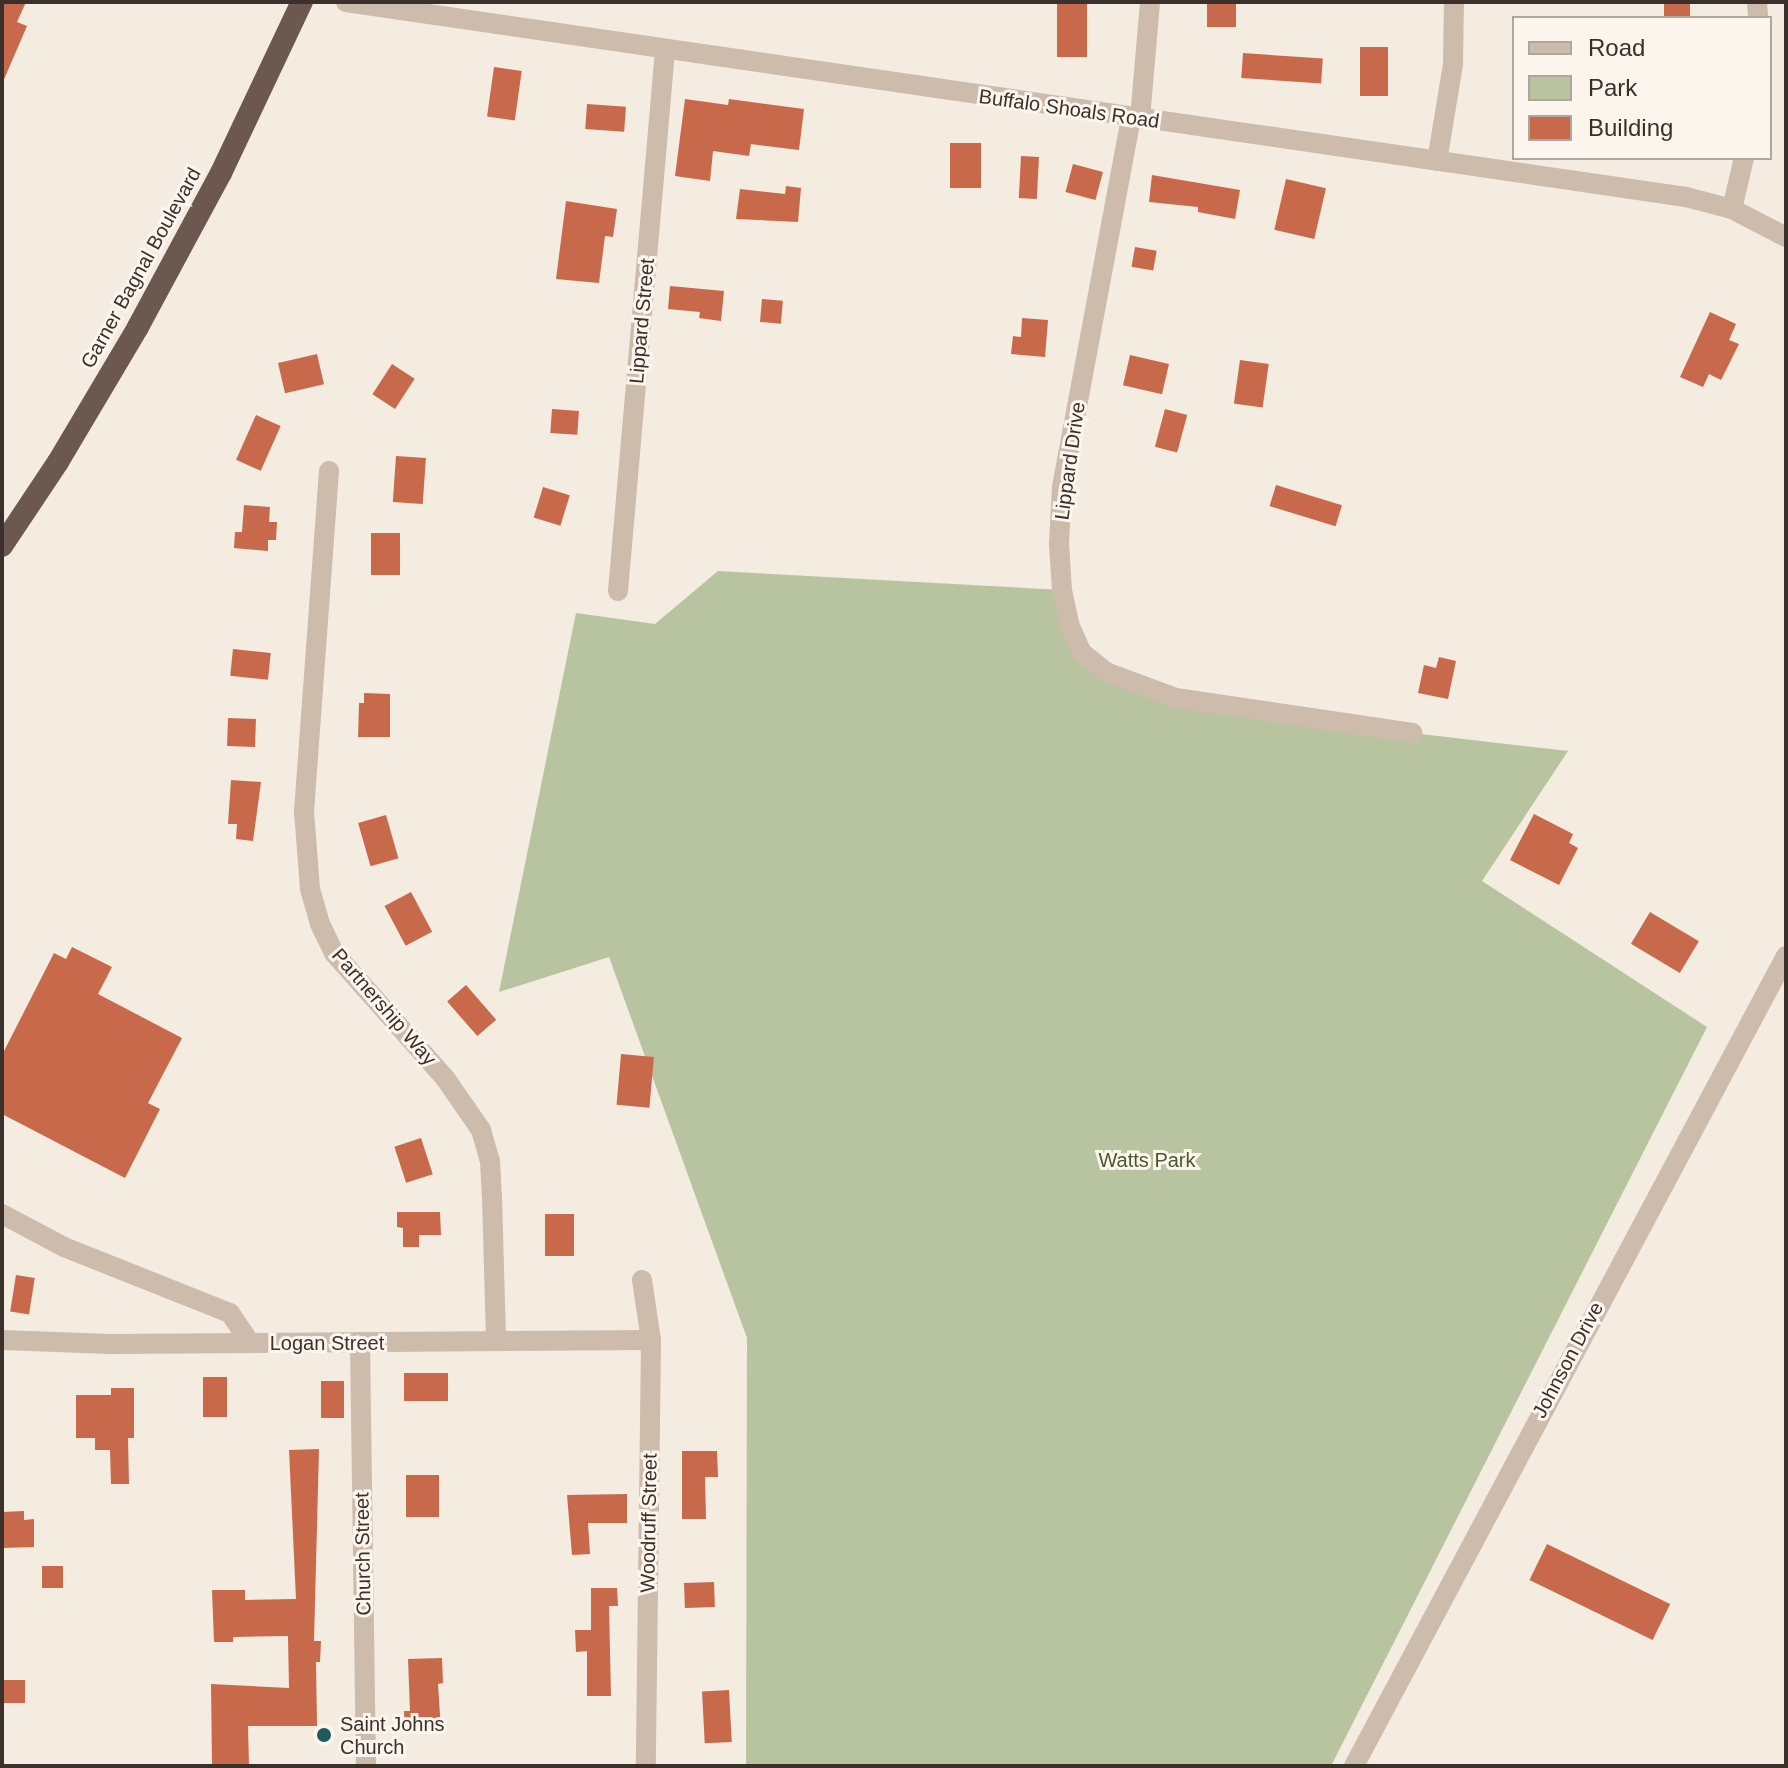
<!DOCTYPE html>
<style>
body{margin:0}
#map{position:relative;width:1788px;height:1768px;overflow:hidden;background:#f4ebe1;font-family:Arial,sans-serif}
div>[style]{position:absolute}
[style*='--x']{left:calc(var(--x)*1px);top:calc(var(--y)*1px);width:calc(var(--w)*1px);rotate:calc(var(--a)*1deg)}
.green>*{inset:0;background:#b8c4a0}
.building>*{inset:0;background:#c8694b;transform-origin:0 0}
.minor>*{height:20px;margin:-10px;padding:0 10px;transform-origin:10px;border-radius:10px;background:#cdbbac}
.tertiary>*{height:20px;margin:-10px;padding:0 10px;transform-origin:10px;border-radius:10px;background:#cdbbac}
.trunk>*{height:22px;margin:-11px;padding:0 11px;transform-origin:11px;border-radius:11px;background:#6c584f}
.dots>*{width:22px;height:22px;translate:-50% -50%;box-sizing:border-box;border:4px solid #fbf5ee;border-radius:50%}
span{translate:-50% -50%;white-space:nowrap;text-align:center;line-height:1.15;-webkit-text-stroke:6px #fbf5ee;paint-order:stroke}
.street-label{font-size:20px;color:#3b302b}
.park-label{font-size:20px;color:#4a5a2e}
.poi-label{font-size:20px;color:#3b302b}
.left{translate:0 -50%;text-align:left}
.frame{position:absolute;inset:0;border:4px solid #3b302b;pointer-events:none}
.legend{position:absolute;left:1512px;top:16px;width:260px;height:144px;box-sizing:border-box;background:#fbf5ee;border:2px solid #aea6a0;margin:0;padding:10px 14px;list-style:none;font-size:24px;color:#3b302b}
.legend li{display:flex;align-items:center;gap:16px;height:40px}
.legend b{width:40px;border:2px solid #aea6a0}
</style>
<div id="map">
<div class="green">
<div style="clip-path:polygon(718px 571px,1062px 590px,1082px 653px,1133px 684px,1412px 733px,1568px 751px,1482px 881px,1707px 1027px,1331px 1766px,746px 1766px,747px 1338px,609px 957px,499px 992px,576px 613px,655px 624px)"></div>
</div>
<div class="building">
<div style="clip-path:polygon(2px 2px,26px 2px,17px 22px,27px 26px,2px 84px)"></div>
<div style="left:1057px;top:2px;width:30px;height:55px"></div>
<div style="left:1207px;top:2px;width:29px;height:25px"></div>
<div style="left:1664px;top:2px;width:26px;height:16px"></div>
<div style="left:1360px;top:47px;width:28px;height:49px"></div>
<div style="left:1243px;top:53px;width:80px;height:25px;rotate:4deg"></div>
<div style="left:494px;top:67px;width:28px;height:50px;rotate:8deg"></div>
<div style="clip-path:polygon(685px 99px,728px 105px,729px 99px,804px 109px,799px 150px,751px 144px,749px 156px,713px 151px,710px 181px,675px 176px)"></div>
<div style="left:587px;top:104px;width:39px;height:25px;rotate:4deg"></div>
<div style="left:950px;top:143px;width:31px;height:45px"></div>
<div style="left:1021px;top:156px;width:18px;height:42px;rotate:3deg"></div>
<div style="left:1073px;top:164px;width:31px;height:29px;rotate:15deg"></div>
<div style="clip-path:polygon(1152px 175px,1240px 190px,1235px 219px,1198px 212px,1198px 207px,1149px 202px)"></div>
<div style="left:1286px;top:179px;width:41px;height:52px;rotate:13deg"></div>
<div style="clip-path:polygon(786px 186px,801px 188px,798px 222px,736px 219px,740px 189px,785px 194px)"></div>
<div style="clip-path:polygon(566px 201px,617px 209px,613px 237px,605px 236px,599px 283px,556px 279px)"></div>
<div style="left:1135px;top:247px;width:22px;height:20px;rotate:10deg"></div>
<div style="clip-path:polygon(670px 286px,724px 291px,721px 321px,699px 318px,700px 312px,668px 309px)"></div>
<div style="left:762px;top:299px;width:21px;height:23px;rotate:5deg"></div>
<div style="clip-path:polygon(1710px 312px,1736px 324px,1729px 340px,1739px 344px,1721px 380px,1709px 374px,1703px 387px,1680px 377px)"></div>
<div style="clip-path:polygon(1022px 318px,1048px 320px,1045px 357px,1011px 354px,1013px 336px,1021px 337px)"></div>
<div style="left:317px;top:354px;width:31px;height:40px;rotate:77deg"></div>
<div style="left:1130px;top:355px;width:40px;height:31px;rotate:13deg"></div>
<div style="left:1240px;top:360px;width:29px;height:44px;rotate:8deg"></div>
<div style="left:392px;top:364px;width:27px;height:36px;rotate:33deg"></div>
<div style="left:552px;top:409px;width:27px;height:24px;rotate:4deg"></div>
<div style="left:1165px;top:409px;width:23px;height:39px;rotate:15deg"></div>
<div style="left:256px;top:415px;width:27px;height:49px;rotate:24deg"></div>
<div style="left:396px;top:456px;width:30px;height:46px;rotate:4deg"></div>
<div style="left:1276px;top:485px;width:69px;height:22px;rotate:17deg"></div>
<div style="left:543px;top:487px;width:28px;height:32px;rotate:17deg"></div>
<div style="clip-path:polygon(244px 505px,270px 507px,269px 522px,277px 522px,276px 540px,268px 540px,268px 551px,234px 548px,235px 532px,242px 532px)"></div>
<div style="left:371px;top:533px;width:29px;height:42px"></div>
<div style="left:233px;top:649px;width:38px;height:27px;rotate:6deg"></div>
<div style="clip-path:polygon(1439px 657px,1456px 661px,1448px 699px,1418px 693px,1424px 665px,1436px 668px)"></div>
<div style="clip-path:polygon(364px 693px,390px 694px,390px 737px,358px 737px,359px 703px,364px 703px)"></div>
<div style="left:228px;top:718px;width:28px;height:28px;rotate:2deg"></div>
<div style="clip-path:polygon(231px 780px,261px 782px,253px 841px,236px 839px,237px 824px,228px 824px)"></div>
<div style="clip-path:polygon(1534px 814px,1573px 834px,1569px 843px,1578px 848px,1559px 885px,1510px 860px)"></div>
<div style="left:386px;top:815px;width:45px;height:29px;rotate:74deg"></div>
<div style="left:411px;top:892px;width:45px;height:30px;rotate:62deg"></div>
<div style="left:1650px;top:912px;width:57px;height:37px;rotate:31deg"></div>
<div style="clip-path:polygon(72px 947px,112px 967px,98px 994px,182px 1038px,148px 1103px,160px 1109px,125px 1178px,2px 1114px,2px 1055px,54px 953px,66px 959px)"></div>
<div style="left:466px;top:985px;width:46px;height:25px;rotate:49deg"></div>
<div style="left:621px;top:1054px;width:33px;height:51px;rotate:5deg"></div>
<div style="left:421px;top:1138px;width:38px;height:28px;rotate:72deg"></div>
<div style="clip-path:polygon(397px 1212px,440px 1212px,441px 1235px,419px 1235px,419px 1247px,403px 1247px,403px 1228px,397px 1227px)"></div>
<div style="left:574px;top:1214px;width:42px;height:29px;rotate:90deg"></div>
<div style="left:16px;top:1275px;width:19px;height:37px;rotate:9deg"></div>
<div style="left:404px;top:1373px;width:44px;height:28px"></div>
<div style="left:203px;top:1377px;width:24px;height:40px"></div>
<div style="left:321px;top:1381px;width:23px;height:37px"></div>
<div style="clip-path:polygon(111px 1388px,134px 1388px,134px 1438px,128px 1438px,129px 1484px,111px 1484px,110px 1450px,95px 1450px,95px 1438px,76px 1438px,76px 1395px,111px 1395px)"></div>
<div style="clip-path:polygon(319px 1449px,314px 1641px,321px 1641px,320px 1662px,316px 1662px,317px 1726px,248px 1726px,249px 1766px,212px 1766px,211px 1684px,289px 1688px,288px 1636px,233px 1637px,233px 1642px,214px 1642px,212px 1590px,245px 1590px,245px 1600px,296px 1599px,289px 1450px)"></div>
<div style="clip-path:polygon(682px 1451px,717px 1451px,718px 1477px,705px 1477px,706px 1519px,682px 1519px)"></div>
<div style="left:406px;top:1475px;width:33px;height:42px"></div>
<div style="clip-path:polygon(627px 1494px,627px 1523px,588px 1523px,590px 1554px,572px 1555px,567px 1495px)"></div>
<div style="clip-path:polygon(24px 1511px,24px 1520px,34px 1519px,34px 1547px,2px 1548px,2px 1512px)"></div>
<div style="left:1547px;top:1544px;width:137px;height:40px;rotate:26deg"></div>
<div style="left:42px;top:1566px;width:21px;height:22px"></div>
<div style="left:714px;top:1582px;width:25px;height:30px;rotate:88deg"></div>
<div style="clip-path:polygon(591px 1588px,617px 1588px,618px 1606px,609px 1606px,611px 1696px,587px 1696px,587px 1651px,576px 1652px,575px 1630px,591px 1630px)"></div>
<div style="clip-path:polygon(442px 1658px,443px 1683px,438px 1684px,441px 1731px,405px 1733px,404px 1711px,410px 1711px,408px 1659px)"></div>
<div style="left:2px;top:1680px;width:23px;height:23px"></div>
<div style="left:729px;top:1690px;width:52px;height:27px;rotate:87deg"></div>
</div>
<div class="minor">
<div style="--x:1757;--y:2;--w:16;--a:86"></div>
<div style="--x:1131;--y:118;--w:376;--a:100.6"></div>
<div style="--x:1062;--y:488;--w:56;--a:93.1"></div>
<div style="--x:1059;--y:544;--w:46;--a:86.3"></div>
<div style="--x:1062;--y:590;--w:35;--a:78"></div>
<div style="--x:1069;--y:624;--w:32;--a:66"></div>
<div style="--x:1082;--y:653;--w:31;--a:38"></div>
<div style="--x:1106;--y:672;--w:75;--a:20.4"></div>
<div style="--x:1176;--y:698;--w:239;--a:8.4"></div>
<div style="--x:1140;--y:119;--w:117;--a:-85.1"></div>
<div style="--x:1437;--y:161;--w:98;--a:-80.6"></div>
<div style="--x:1453;--y:64;--w:62;--a:-89.1"></div>
<div style="--x:1732;--y:209;--w:52;--a:-76.8"></div>
<div style="--x:329;--y:471;--w:341;--a:94.2"></div>
<div style="--x:304;--y:811;--w:78;--a:85.6"></div>
<div style="--x:310;--y:889;--w:36;--a:74"></div>
<div style="--x:320;--y:924;--w:32;--a:64"></div>
<div style="--x:334;--y:953;--w:167;--a:48.4"></div>
<div style="--x:445;--y:1078;--w:63;--a:55.3"></div>
<div style="--x:481;--y:1130;--w:32;--a:74"></div>
<div style="--x:490;--y:1161;--w:35;--a:87"></div>
<div style="--x:492;--y:1196;--w:145;--a:88.4"></div>
<div style="--x:618;--y:591;--w:542;--a:-85.03"></div>
<div style="--x:2;--y:1214;--w:70;--a:28"></div>
<div style="--x:64;--y:1247;--w:179;--a:21.7"></div>
<div style="--x:230;--y:1313;--w:36;--a:56"></div>
<div style="--x:642;--y:1280;--w:61;--a:81.5"></div>
<div style="--x:651;--y:1340;--w:426;--a:90.7"></div>
<div style="--x:2;--y:1340;--w:108;--a:2.1"></div>
<div style="--x:110;--y:1344;--w:541;--a:-0.42"></div>
<div style="--x:360;--y:1342;--w:424;--a:89.2"></div>
<div style="--x:1354;--y:1766;--w:918;--a:-61.93"></div>
</div>
<div class="tertiary">
<div style="--x:346;--y:2;--w:1354;--a:8.28"></div>
<div style="--x:1686;--y:197;--w:48;--a:14.6"></div>
<div style="--x:1732;--y:209;--w:61;--a:27.4"></div>
</div>
<div class="trunk">
<div style="--x:2;--y:546;--w:101;--a:-56.3"></div>
<div style="--x:58;--y:462;--w:157;--a:-59.3"></div>
<div style="--x:138;--y:327;--w:175;--a:-61.7"></div>
<div style="--x:221;--y:173;--w:189;--a:-64.7"></div>
</div>
<div class="dots">
<div style="left:324px;top:1735px;background:#1f5a5e"></div>
</div>
<div class="street-label">
<span style="left:1069px;top:109px;rotate:8deg">Buffalo Shoals Road</span>
<span style="left:141px;top:268px;rotate:-61deg">Garner Bagnal Boulevard</span>
<span style="left:642px;top:321px;rotate:-85deg">Lippard Street</span>
<span style="left:1070px;top:461px;rotate:-82deg">Lippard Drive</span>
<span style="left:384px;top:1007px;rotate:49deg">Partnership Way</span>
<span style="left:327px;top:1343px">Logan Street</span>
<span style="left:1568px;top:1360px;rotate:-62deg">Johnson Drive</span>
<span style="left:649px;top:1523px;rotate:-89deg">Woodruff Street</span>
<span style="left:363px;top:1554px;rotate:-91deg">Church Street</span>
</div>
<div class="park-label">
<span style="left:1147px;top:1160px">Watts Park</span>
</div>
<div class="poi-label">
<span class="left" style="left:340px;top:1736px">Saint Johns<br>Church</span>
</div>
<div class="frame"></div>
<ul class="legend">
<li><b style="height:10px;background:#cdbbac"></b>Road</li>
<li><b style="height:22px;background:#b8c4a0"></b>Park</li>
<li><b style="height:22px;background:#c8694b"></b>Building</li>
</ul>
</div>
